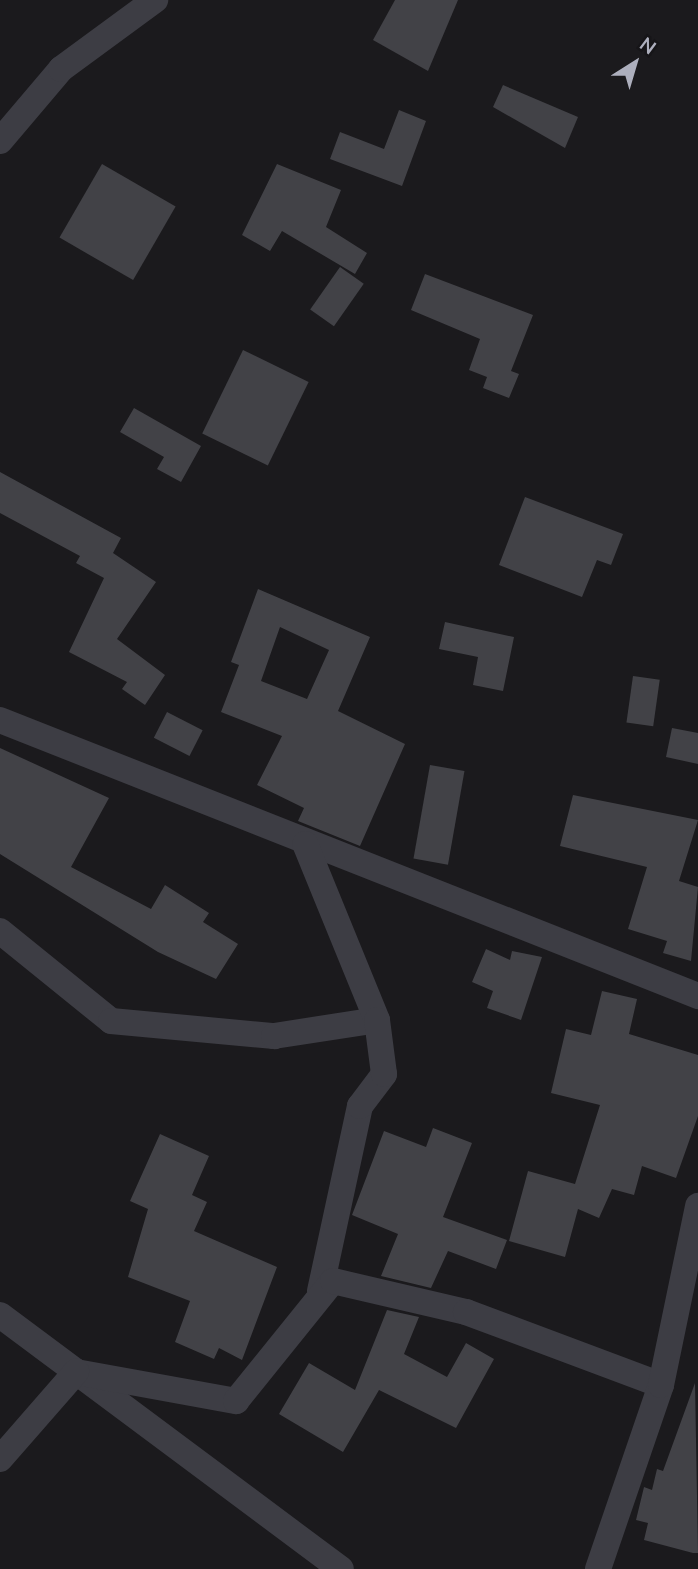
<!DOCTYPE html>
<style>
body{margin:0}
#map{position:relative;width:698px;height:1569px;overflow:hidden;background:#1b1a1d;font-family:"Nunito Sans",sans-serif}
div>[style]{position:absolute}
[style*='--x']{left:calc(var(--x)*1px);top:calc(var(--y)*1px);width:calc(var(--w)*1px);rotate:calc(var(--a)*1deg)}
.building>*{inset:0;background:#424247;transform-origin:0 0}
.street>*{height:26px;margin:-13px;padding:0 13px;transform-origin:13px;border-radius:13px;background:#3d3d44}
span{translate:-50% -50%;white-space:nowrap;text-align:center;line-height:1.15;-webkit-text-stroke:5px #161518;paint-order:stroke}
.north{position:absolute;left:600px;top:28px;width:70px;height:70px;-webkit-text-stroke:5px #161518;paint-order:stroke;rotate:37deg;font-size:19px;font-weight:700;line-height:28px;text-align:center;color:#adafbd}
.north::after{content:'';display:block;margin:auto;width:24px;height:32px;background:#adafbd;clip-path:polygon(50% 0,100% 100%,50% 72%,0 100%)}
</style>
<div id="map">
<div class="building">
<div style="clip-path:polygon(395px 0,458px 0,428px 71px,373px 40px)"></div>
<div style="clip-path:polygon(503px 85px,578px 117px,565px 148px,493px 107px)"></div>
<div style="clip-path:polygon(399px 110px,426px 121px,402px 186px,330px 159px,340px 132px,384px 149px)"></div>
<div style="left:102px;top:164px;width:85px;height:85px;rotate:30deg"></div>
<div style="clip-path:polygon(277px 164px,341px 190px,326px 227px,367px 253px,355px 274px,282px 231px,270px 251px,242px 235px)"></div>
<div style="left:340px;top:267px;width:29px;height:52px;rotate:35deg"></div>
<div style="clip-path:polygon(425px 274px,533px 315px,511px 371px,519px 374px,509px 398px,483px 388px,487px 377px,469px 370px,480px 339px,411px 310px)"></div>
<div style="left:243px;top:350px;width:73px;height:93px;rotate:26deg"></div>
<div style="clip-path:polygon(134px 408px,201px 446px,181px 482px,157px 469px,164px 457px,120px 432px)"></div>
<div style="clip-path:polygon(0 472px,121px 538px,113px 553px,156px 582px,117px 639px,165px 675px,145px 705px,122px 689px,127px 682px,69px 652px,104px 578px,76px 563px,80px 556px,0 513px)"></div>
<div style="clip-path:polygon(525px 497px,623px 534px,611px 565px,597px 560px,582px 597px,499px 565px)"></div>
<div style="clip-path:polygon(evenodd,258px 589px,370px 637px,338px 711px,405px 744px,360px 846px,298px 821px,304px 808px,257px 785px,282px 736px,221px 712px,239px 665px,231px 662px,258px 589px,280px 627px,329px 650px,307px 699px,261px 681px,280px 627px)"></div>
<div style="clip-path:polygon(445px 622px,514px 637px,503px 691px,473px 685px,478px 657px,439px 649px)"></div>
<div style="left:633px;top:676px;width:27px;height:47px;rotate:8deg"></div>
<div style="left:167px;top:712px;width:40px;height:29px;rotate:27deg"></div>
<div style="clip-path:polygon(672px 728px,698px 733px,698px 764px,666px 757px)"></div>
<div style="clip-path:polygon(0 748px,109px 798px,71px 867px,151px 909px,165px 885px,209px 913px,203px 922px,238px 944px,216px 979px,158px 952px,0 854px)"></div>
<div style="left:430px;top:765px;width:35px;height:95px;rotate:10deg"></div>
<div style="clip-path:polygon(573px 795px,698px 820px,679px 881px,698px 887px,691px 961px,663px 953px,667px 941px,628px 929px,647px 867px,560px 846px)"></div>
<div style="clip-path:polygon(486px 949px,510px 960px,512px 951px,542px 957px,521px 1020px,487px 1008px,493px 991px,472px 982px)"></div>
<div style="clip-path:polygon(602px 991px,637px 999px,629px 1034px,698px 1055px,698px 1116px,676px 1178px,642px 1166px,634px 1195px,612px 1189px,599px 1218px,578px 1209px,565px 1257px,509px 1241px,528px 1171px,575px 1184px,600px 1105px,551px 1093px,566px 1029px,591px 1035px)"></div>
<div style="clip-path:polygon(433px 1128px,472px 1143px,443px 1217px,507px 1240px,496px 1269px,448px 1251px,431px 1288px,381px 1276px,398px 1234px,352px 1215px,384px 1131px,426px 1147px)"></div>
<div style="clip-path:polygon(160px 1134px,209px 1156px,192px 1195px,207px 1202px,194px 1231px,277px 1267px,242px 1360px,219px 1348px,214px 1359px,175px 1342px,190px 1301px,128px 1277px,148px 1209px,130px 1201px)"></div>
<div style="clip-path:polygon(387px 1310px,419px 1317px,404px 1354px,447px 1377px,466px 1343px,494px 1359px,456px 1428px,379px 1390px,343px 1452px,279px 1414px,309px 1363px,355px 1390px)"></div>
<div style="clip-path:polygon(695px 1383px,698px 1553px,693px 1553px,644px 1540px,648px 1523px,636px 1520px,644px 1487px,652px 1490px,657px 1469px,663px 1471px)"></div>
</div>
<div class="street">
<div style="--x:0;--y:141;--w:94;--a:-49.7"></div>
<div style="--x:61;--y:69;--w:117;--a:-36.3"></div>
<div style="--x:0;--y:720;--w:751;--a:21.57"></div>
<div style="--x:0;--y:931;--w:143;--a:39"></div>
<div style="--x:111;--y:1021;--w:164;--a:5.3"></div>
<div style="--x:274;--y:1036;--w:104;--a:-8.8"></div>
<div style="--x:377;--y:1020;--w:190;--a:-112.2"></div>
<div style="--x:320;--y:1291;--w:189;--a:-77.8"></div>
<div style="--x:360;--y:1106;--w:40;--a:-53"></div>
<div style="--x:384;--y:1074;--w:54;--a:-97.4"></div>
<div style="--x:0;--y:1315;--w:425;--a:36.7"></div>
<div style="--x:76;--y:1372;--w:163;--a:10.3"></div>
<div style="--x:236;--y:1401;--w:154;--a:-51.1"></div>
<div style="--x:333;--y:1281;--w:137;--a:13.1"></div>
<div style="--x:466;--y:1312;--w:208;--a:20.5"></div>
<div style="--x:0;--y:1459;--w:116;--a:-48.9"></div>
<div style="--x:598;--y:1569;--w:194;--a:-71.1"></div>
<div style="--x:661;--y:1385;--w:183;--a:-78.3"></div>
</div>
<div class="north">N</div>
</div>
